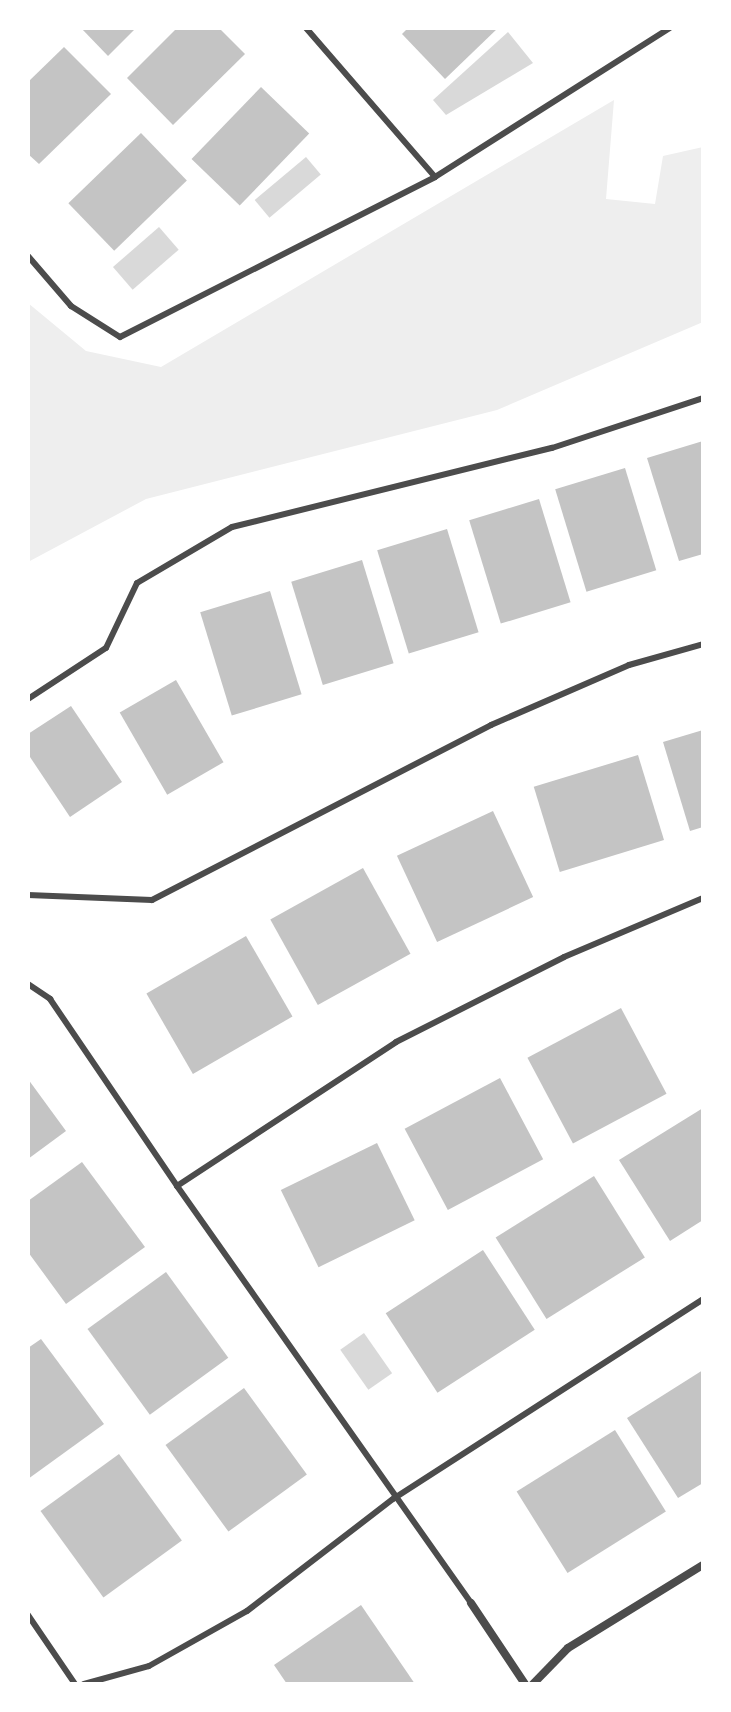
<!DOCTYPE html>
<style>
body{margin:0}
#map{position:relative;width:731px;height:1712px;overflow:hidden;background:#fff;font-family:"PT Sans",sans-serif}
div>[style]{position:absolute}
[style*='--x']{left:calc(var(--x)*1px);top:calc(var(--y)*1px);width:calc(var(--w)*1px);rotate:calc(var(--a)*1deg)}
.green>*{inset:0;background:#eee}
.water>*{inset:0;background:#d9d9d9;transform-origin:0 0}
.building>*{inset:0;background:#c4c4c4;transform-origin:0 0}
.service>*{height:6px;margin:-3px;padding:0 3px;transform-origin:3px;border-radius:3px;background:#4c4c4c}
.minor>*{height:8px;margin:-4px;padding:0 4px;transform-origin:4px;border-radius:4px;background:#4c4c4c}
span{translate:-50% -50%;white-space:nowrap;text-align:center;line-height:1.15;-webkit-text-stroke:6px #fff;paint-order:stroke}
.frame{position:absolute;inset:0;border:30px solid #fff;pointer-events:none}
</style>
<div id="map">
<div class="green">
<div style="clip-path:polygon(614px 100px,606px 199px,655px 204px,663px 156px,703px 147px,703px 322px,497px 410px,146px 499px,28px 562px,28px 303px,86px 351px,161px 367px)"></div>
</div>
<div class="water">
<div style="clip-path:polygon(508px 32px,533px 63px,446px 115px,433px 100px)"></div>
<div style="left:306px;top:157px;width:23px;height:67px;rotate:50deg"></div>
<div style="left:159px;top:227px;width:30px;height:61px;rotate:49deg"></div>
<div style="left:364px;top:1333px;width:49px;height:29px;rotate:55deg"></div>
</div>
<div class="building">
<div style="clip-path:polygon(81px 28px,136px 28px,108px 56px)"></div>
<div style="clip-path:polygon(177px 28px,219px 28px,245px 54px,173px 125px,127px 78px)"></div>
<div style="clip-path:polygon(408px 28px,498px 28px,445px 79px,402px 34px)"></div>
<div style="clip-path:polygon(64px 47px,111px 94px,39px 164px,28px 154px,28px 82px)"></div>
<div style="left:261px;top:87px;width:67px;height:100px;rotate:44deg"></div>
<div style="left:141px;top:133px;width:66px;height:101px;rotate:46deg"></div>
<div style="clip-path:polygon(703px 441px,703px 554px,679px 561px,647px 458px)"></div>
<div style="left:625px;top:468px;width:107px;height:73px;rotate:73deg"></div>
<div style="left:539px;top:499px;width:108px;height:73px;rotate:73deg"></div>
<div style="left:447px;top:529px;width:108px;height:73px;rotate:73deg"></div>
<div style="left:362px;top:560px;width:108px;height:74px;rotate:73deg"></div>
<div style="left:270px;top:591px;width:108px;height:73px;rotate:73deg"></div>
<div style="left:176px;top:680px;width:95px;height:65px;rotate:60deg"></div>
<div style="clip-path:polygon(71px 706px,122px 782px,70px 817px,28px 754px,28px 734px)"></div>
<div style="clip-path:polygon(703px 730px,703px 827px,690px 831px,663px 742px)"></div>
<div style="left:638px;top:755px;width:89px;height:109px;rotate:73deg"></div>
<div style="left:493px;top:811px;width:95px;height:106px;rotate:65deg"></div>
<div style="left:363px;top:868px;width:98px;height:106px;rotate:61deg"></div>
<div style="left:246px;top:936px;width:93px;height:115px;rotate:60deg"></div>
<div style="left:621px;top:1008px;width:97px;height:106px;rotate:62deg"></div>
<div style="left:500px;top:1078px;width:92px;height:108px;rotate:62deg"></div>
<div style="clip-path:polygon(28px 1079px,66px 1131px,28px 1159px)"></div>
<div style="clip-path:polygon(703px 1108px,703px 1220px,670px 1241px,619px 1160px)"></div>
<div style="left:377px;top:1143px;width:86px;height:107px;rotate:64deg"></div>
<div style="clip-path:polygon(82px 1162px,145px 1247px,66px 1304px,28px 1252px,28px 1201px)"></div>
<div style="left:594px;top:1176px;width:96px;height:116px;rotate:58deg"></div>
<div style="left:483px;top:1250px;width:95px;height:116px;rotate:57deg"></div>
<div style="left:166px;top:1272px;width:106px;height:97px;rotate:54deg"></div>
<div style="clip-path:polygon(41px 1339px,104px 1424px,28px 1479px,28px 1348px)"></div>
<div style="clip-path:polygon(703px 1370px,703px 1483px,678px 1498px,627px 1418px)"></div>
<div style="left:244px;top:1388px;width:107px;height:97px;rotate:54deg"></div>
<div style="left:615px;top:1430px;width:96px;height:116px;rotate:58deg"></div>
<div style="left:119px;top:1454px;width:107px;height:97px;rotate:54deg"></div>
<div style="clip-path:polygon(361px 1605px,415px 1684px,287px 1684px,274px 1665px)"></div>
</div>
<div class="service">
<div style="--x:306;--y:28;--w:197;--a:49.1"></div>
<div style="--x:28;--y:256;--w:66;--a:49.3"></div>
<div style="--x:71;--y:306;--w:58;--a:32.3"></div>
<div style="--x:120;--y:337;--w:353;--a:-26.9"></div>
<div style="--x:435;--y:177;--w:278;--a:-32.4"></div>
<div style="--x:28;--y:699;--w:93;--a:-33.2"></div>
<div style="--x:106;--y:648;--w:72;--a:-64.5"></div>
<div style="--x:137;--y:583;--w:110;--a:-30.5"></div>
<div style="--x:232;--y:527;--w:330;--a:-13.9"></div>
<div style="--x:552;--y:448;--w:159;--a:-18.3"></div>
<div style="--x:28;--y:895;--w:124;--a:2.3"></div>
<div style="--x:152;--y:900;--w:382;--a:-27.3"></div>
<div style="--x:491;--y:725;--w:150;--a:-23.5"></div>
<div style="--x:629;--y:665;--w:77;--a:-15.8"></div>
<div style="--x:28;--y:984;--w:27;--a:34"></div>
<div style="--x:50;--y:999;--w:226;--a:55.8"></div>
<div style="--x:177;--y:1186;--w:262;--a:-33.3"></div>
<div style="--x:396;--y:1042;--w:188;--a:-26.8"></div>
<div style="--x:564;--y:957;--w:151;--a:-23"></div>
<div style="--x:177;--y:1186;--w:510;--a:54.81"></div>
<div style="--x:28;--y:1615;--w:83;--a:55.7"></div>
<div style="--x:84;--y:1684;--w:67;--a:-15.5"></div>
<div style="--x:149;--y:1666;--w:112;--a:-29.3"></div>
<div style="--x:247;--y:1611;--w:184;--a:-37.5"></div>
<div style="--x:393;--y:1499;--w:369;--a:-32.8"></div>
</div>
<div class="minor">
<div style="--x:471;--y:1603;--w:97;--a:56.3"></div>
<div style="--x:533;--y:1684;--w:50;--a:-45.8"></div>
<div style="--x:568;--y:1648;--w:158;--a:-31.6"></div>
</div>
<div class="frame"></div>
</div>
